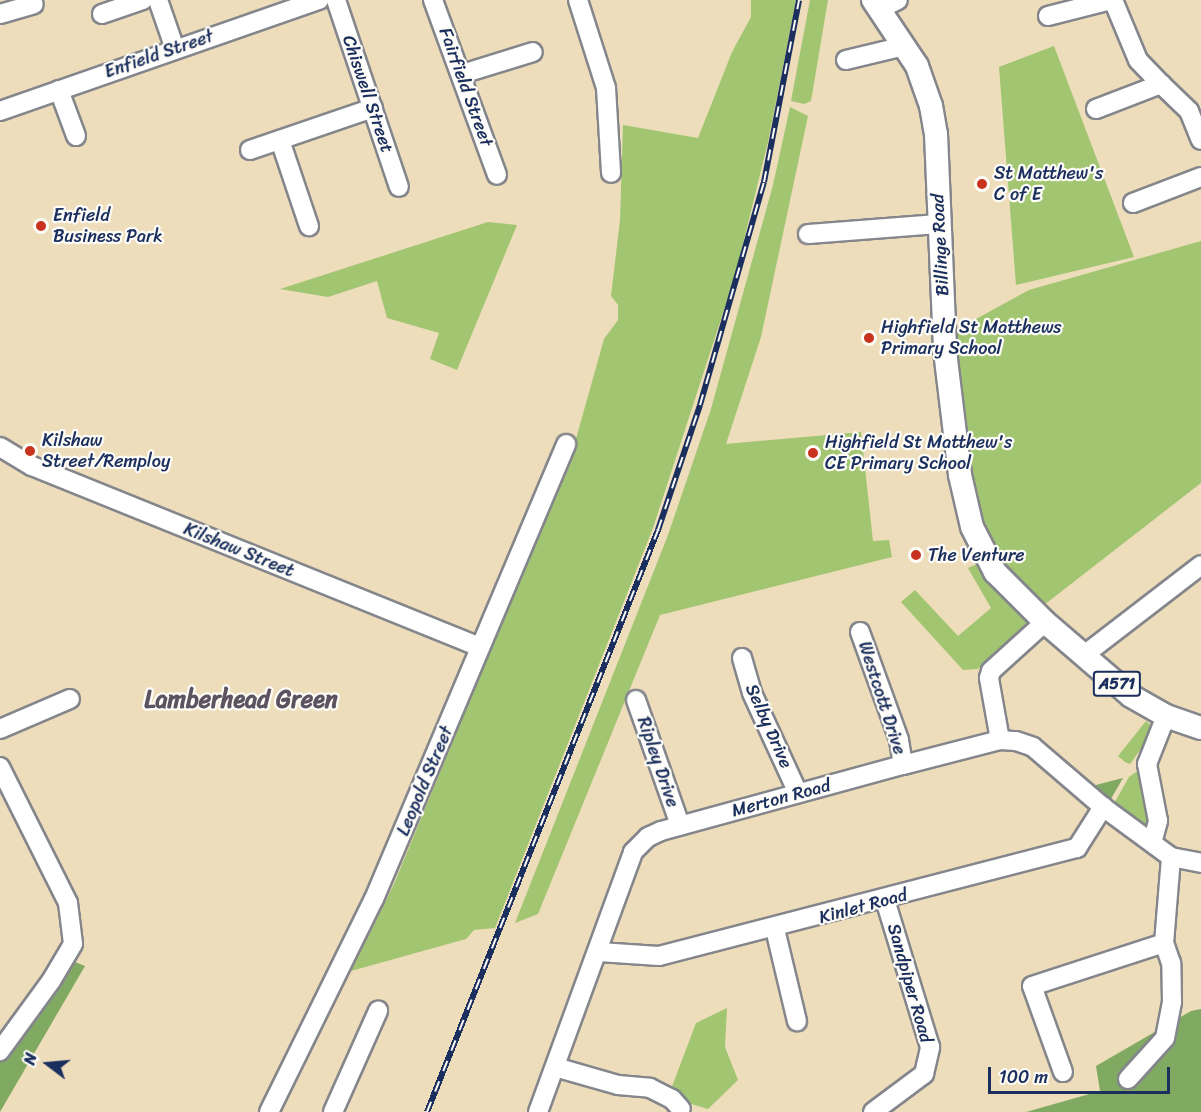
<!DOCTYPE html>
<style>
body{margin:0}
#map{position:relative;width:1201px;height:1112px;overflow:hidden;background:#edb;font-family:Sriracha,sans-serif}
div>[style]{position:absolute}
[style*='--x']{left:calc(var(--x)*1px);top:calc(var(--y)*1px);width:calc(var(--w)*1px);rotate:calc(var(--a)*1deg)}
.green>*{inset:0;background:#a1c570}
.forest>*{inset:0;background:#80aa62}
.roads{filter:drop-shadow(2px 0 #84868c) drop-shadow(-2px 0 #84868c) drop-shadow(0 2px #84868c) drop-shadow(0 -2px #84868c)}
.minor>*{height:18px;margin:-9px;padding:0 9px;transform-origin:9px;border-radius:9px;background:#fff}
.major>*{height:22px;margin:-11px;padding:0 11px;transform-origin:11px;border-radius:11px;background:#fff}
.rail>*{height:6px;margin-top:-3px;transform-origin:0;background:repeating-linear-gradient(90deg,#fdfcf7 0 11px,#1b2f5e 0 22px);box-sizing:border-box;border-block:2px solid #1b2f5e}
.dots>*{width:16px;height:16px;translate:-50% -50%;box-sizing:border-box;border:3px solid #fdfcf7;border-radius:50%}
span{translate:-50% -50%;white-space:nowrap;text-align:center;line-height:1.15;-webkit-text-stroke:4.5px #fdfcf7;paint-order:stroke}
.shield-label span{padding:2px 4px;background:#fdfcf7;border:2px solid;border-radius:4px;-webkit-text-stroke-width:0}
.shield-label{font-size:16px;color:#1b2f5e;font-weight:700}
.street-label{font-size:18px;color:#1b2f5e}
.poi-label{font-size:18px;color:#1b2f5e}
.left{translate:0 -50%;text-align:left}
.district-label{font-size:24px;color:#5c5360;font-weight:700}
.north{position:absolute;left:18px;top:1034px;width:60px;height:60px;-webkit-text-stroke:4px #fdfcf7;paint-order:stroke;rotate:286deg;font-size:16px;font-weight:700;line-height:24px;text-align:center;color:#1b2f5e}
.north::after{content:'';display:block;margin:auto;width:21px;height:27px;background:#1b2f5e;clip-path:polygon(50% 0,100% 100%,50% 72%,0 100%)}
.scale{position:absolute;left:988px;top:1067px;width:182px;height:27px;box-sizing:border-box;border:3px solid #1b2f5e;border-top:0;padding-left:8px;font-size:18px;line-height:21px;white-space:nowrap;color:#1b2f5e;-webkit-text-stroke:4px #fdfcf7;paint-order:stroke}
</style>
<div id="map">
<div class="green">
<div style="clip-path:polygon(751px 0,796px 0,768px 142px,735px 276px,653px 528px,495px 928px,474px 930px,466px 939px,351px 971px,394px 884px,572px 453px,604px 339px,618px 320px,618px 305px,611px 296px,620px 220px,623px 125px,698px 138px,732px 52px,751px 17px)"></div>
<div style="clip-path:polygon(810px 0,828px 0,811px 101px,804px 104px,791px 101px)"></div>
<div style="clip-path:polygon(1054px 46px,1134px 257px,1016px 285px,999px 67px)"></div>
<div style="clip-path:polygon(790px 107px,808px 116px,761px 337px,726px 444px,861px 432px,873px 541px,889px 540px,892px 557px,660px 615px,538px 914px,515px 923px,668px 535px,711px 409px,773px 185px)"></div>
<div style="clip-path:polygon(488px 222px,517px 225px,457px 370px,430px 359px,439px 333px,387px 318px,377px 281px,328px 297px,280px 289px)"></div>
<div style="clip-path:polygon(1201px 241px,1201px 483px,1044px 605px,1006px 571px,974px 507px,954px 331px,1029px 290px)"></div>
<div style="clip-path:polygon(977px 564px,1030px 621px,978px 669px,963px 670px,901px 602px,915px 590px,958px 636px,991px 608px,968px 568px)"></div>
<div style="clip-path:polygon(1146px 721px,1153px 727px,1151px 735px,1130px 764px,1125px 762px,1118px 756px)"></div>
<div style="clip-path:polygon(1147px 764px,1155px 820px,1146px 839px,1112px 807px,1129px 777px)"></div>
<div style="clip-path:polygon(727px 1008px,725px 1047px,738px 1080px,708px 1109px,668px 1097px,696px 1023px)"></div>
</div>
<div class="forest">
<div style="clip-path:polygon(1123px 778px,1108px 804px,1088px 787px)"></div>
<div style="clip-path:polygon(60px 956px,85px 966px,0 1112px,0 1036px)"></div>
<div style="clip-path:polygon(1201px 1009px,1201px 1112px,1026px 1112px,1100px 1091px,1096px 1066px,1191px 1011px)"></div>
</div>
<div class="roads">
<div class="minor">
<div style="--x:158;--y:0;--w:52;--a:70.9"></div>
<div style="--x:336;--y:0;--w:197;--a:71.4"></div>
<div style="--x:433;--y:0;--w:186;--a:69.9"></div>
<div style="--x:578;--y:0;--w:92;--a:72.3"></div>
<div style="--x:606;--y:88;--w:85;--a:86.6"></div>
<div style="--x:880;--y:9;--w:20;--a:-27"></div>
<div style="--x:0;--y:14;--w:35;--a:-16"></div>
<div style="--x:102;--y:14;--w:43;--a:-18.9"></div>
<div style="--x:1048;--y:16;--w:65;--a:-14.3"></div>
<div style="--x:846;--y:60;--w:60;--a:-13.6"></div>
<div style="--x:462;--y:74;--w:74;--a:-17.2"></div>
<div style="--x:1161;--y:84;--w:39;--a:44"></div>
<div style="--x:1189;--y:111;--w:31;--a:68"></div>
<div style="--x:59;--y:90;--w:49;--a:69.7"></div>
<div style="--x:1096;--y:109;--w:70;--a:-21"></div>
<div style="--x:1161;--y:84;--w:33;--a:-134"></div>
<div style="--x:1138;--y:60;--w:65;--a:-112.6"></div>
<div style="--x:0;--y:111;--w:338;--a:-19.2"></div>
<div style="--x:280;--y:140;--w:91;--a:71.4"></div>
<div style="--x:250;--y:150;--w:130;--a:-18.9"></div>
<div style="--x:1133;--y:203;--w:73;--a:-20.9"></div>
<div style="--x:808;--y:234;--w:131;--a:-4.4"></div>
<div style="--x:0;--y:447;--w:37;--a:31"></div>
<div style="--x:32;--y:466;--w:483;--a:22"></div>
<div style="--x:860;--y:632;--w:115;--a:70.1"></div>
<div style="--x:899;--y:740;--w:25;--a:81"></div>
<div style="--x:1083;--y:656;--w:149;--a:-37.6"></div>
<div style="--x:742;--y:658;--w:36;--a:74"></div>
<div style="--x:752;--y:693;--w:110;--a:65.3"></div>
<div style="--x:636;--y:700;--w:133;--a:70.6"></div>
<div style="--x:0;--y:729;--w:76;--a:-23.2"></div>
<div style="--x:1000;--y:740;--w:63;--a:-100.1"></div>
<div style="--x:989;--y:678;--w:7;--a:-74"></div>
<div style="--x:991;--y:671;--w:73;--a:-42.2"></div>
<div style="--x:0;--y:767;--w:152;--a:63.4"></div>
<div style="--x:68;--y:903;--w:41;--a:83"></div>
<div style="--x:73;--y:944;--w:43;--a:120.7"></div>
<div style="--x:51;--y:981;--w:87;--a:126.1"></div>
<div style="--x:1154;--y:836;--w:16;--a:-75"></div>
<div style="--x:1158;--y:821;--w:58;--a:-100.9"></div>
<div style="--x:1147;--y:764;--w:52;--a:-68.4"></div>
<div style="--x:775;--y:929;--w:95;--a:76.6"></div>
<div style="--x:599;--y:952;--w:60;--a:3.8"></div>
<div style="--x:659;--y:956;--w:432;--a:-14.5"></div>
<div style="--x:1077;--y:848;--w:49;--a:-57.6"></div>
<div style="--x:555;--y:1067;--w:66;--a:15.9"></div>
<div style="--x:618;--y:1085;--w:32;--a:5"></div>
<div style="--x:650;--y:1088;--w:25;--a:27"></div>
<div style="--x:672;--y:1099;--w:13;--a:48"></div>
<div style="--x:1063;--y:1072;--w:91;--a:-109.8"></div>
<div style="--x:1032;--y:986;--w:139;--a:-18"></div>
<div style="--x:1128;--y:1079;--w:55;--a:-47.9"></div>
<div style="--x:1165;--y:1038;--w:37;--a:-79"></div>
<div style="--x:1172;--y:1002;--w:39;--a:-91"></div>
<div style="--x:1171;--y:963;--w:21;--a:-109"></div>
<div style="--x:1164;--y:943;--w:86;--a:-85.3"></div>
<div style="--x:269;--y:1112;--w:237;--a:-63.8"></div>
<div style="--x:374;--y:899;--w:494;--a:-67.1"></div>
<div style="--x:333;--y:1112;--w:111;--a:-66"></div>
<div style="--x:538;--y:1112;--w:277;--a:-69.9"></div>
<div style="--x:633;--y:852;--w:21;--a:-45"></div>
<div style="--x:648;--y:837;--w:14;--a:-25"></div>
<div style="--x:661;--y:831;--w:251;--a:-15.3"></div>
<div style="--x:903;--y:765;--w:100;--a:-14.5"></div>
<div style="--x:1000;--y:740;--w:16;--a:4"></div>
<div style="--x:1016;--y:741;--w:18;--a:19"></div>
<div style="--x:1033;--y:747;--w:92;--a:40.6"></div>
<div style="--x:1103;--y:807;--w:84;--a:36.3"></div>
<div style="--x:1171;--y:857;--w:31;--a:11"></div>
<div style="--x:873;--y:1112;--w:64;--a:-36.7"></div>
<div style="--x:924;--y:1074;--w:28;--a:-77"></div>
<div style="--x:930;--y:1047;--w:154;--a:-107"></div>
</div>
<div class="major">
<div style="--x:873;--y:0;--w:79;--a:56.3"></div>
<div style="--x:917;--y:66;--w:42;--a:70.7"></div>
<div style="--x:931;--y:106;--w:28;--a:80"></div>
<div style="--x:936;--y:134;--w:217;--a:87.6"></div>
<div style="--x:945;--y:351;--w:125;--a:83.1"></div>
<div style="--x:960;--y:475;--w:53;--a:77"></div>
<div style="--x:972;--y:527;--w:51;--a:62.9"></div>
<div style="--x:995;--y:572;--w:71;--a:45"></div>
<div style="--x:1045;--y:622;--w:113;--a:40.7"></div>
<div style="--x:1131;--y:696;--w:40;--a:29.7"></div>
<div style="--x:1166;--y:716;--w:37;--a:19"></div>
</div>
</div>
<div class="rail">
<div style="--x:427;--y:1112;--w:626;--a:-68.35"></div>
<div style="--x:658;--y:530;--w:132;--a:-71.4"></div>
<div style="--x:700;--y:405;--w:232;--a:-74"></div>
<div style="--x:764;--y:182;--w:185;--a:-79.1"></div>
</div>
<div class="dots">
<div style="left:982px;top:184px;background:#c8321e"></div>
<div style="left:41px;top:226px;background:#c8321e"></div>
<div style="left:869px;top:338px;background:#c8321e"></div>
<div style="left:30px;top:451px;background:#c8321e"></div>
<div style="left:813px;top:453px;background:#c8321e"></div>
<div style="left:916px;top:555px;background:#c8321e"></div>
</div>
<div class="shield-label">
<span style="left:1117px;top:684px">A571</span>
</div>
<div class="street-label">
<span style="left:159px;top:54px;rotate:-19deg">Enfield Street</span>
<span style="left:466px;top:87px;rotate:70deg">Fairfield Street</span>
<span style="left:368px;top:94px;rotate:71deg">Chiswell Street</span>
<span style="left:940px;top:245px;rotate:-93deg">Billinge Road</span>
<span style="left:239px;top:550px;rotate:22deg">Kilshaw Street</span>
<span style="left:882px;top:698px;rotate:72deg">Westcott Drive</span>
<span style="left:769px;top:726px;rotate:66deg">Selby Drive</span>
<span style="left:658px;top:762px;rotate:71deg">Ripley Drive</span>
<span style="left:425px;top:781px;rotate:-67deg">Leopold Street</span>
<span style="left:781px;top:798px;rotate:-15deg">Merton Road</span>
<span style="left:863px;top:906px;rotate:-15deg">Kinlet Road</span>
<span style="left:910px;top:983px;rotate:74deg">Sandpiper Road</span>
</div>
<div class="poi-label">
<span class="left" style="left:994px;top:184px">St Matthew's<br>C of E</span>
<span class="left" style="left:53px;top:226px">Enfield<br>Business Park</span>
<span class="left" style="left:881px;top:338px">Highfield St Matthews<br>Primary School</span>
<span class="left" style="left:42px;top:451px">Kilshaw<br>Street/Remploy</span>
<span class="left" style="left:825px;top:453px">Highfield St Matthew's<br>CE Primary School</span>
<span class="left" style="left:928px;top:555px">The Venture</span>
</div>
<div class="district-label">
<span style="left:241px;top:700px">Lamberhead Green</span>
</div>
<div class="north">N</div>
<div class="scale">100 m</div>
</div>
